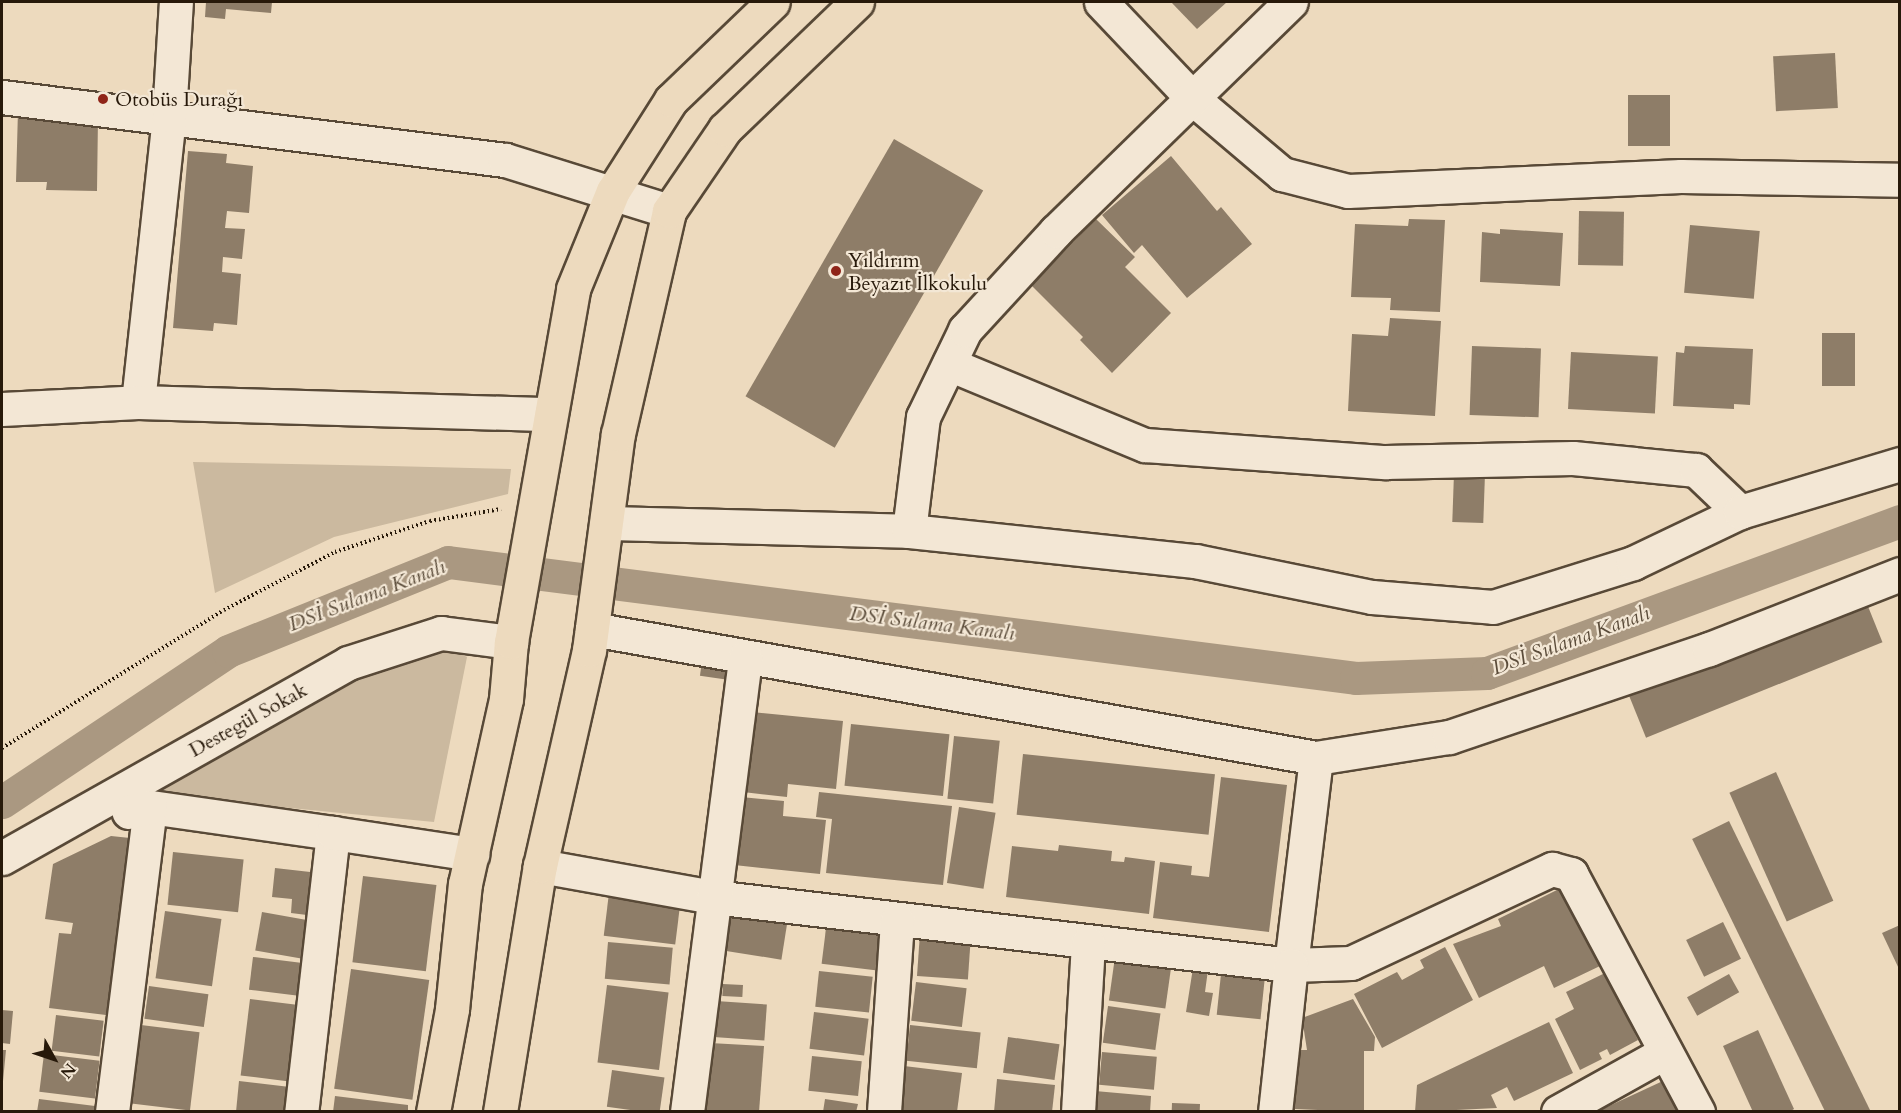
<!DOCTYPE html>
<meta charset="utf-8">
<style>
body{margin:0}
#map{position:relative;width:1901px;height:1113px;overflow:hidden;background:#eddabe;font-family:Cardo,serif}
div>[style]{position:absolute}
[style*='--x']{left:calc(var(--x)*1px);top:calc(var(--y)*1px);width:calc(var(--w)*1px);rotate:calc(var(--a)*1deg)}
.green>*{inset:0;background:#cbb99f}
.canal>*{height:33px;margin:-16.5px;padding:0 16.5px;transform-origin:16.5px;border-radius:16.5px;background:#aa9881}
.building>*{inset:0;background:#8e7d68;transform-origin:0 0}
.path>*{height:4px;margin-top:-2px;transform-origin:0;background:repeating-linear-gradient(90deg,#27190a 0 1.5px,transparent 0 4.5px)}
.roads{filter:drop-shadow(2px 0 #584937) drop-shadow(-2px 0 #584937) drop-shadow(0 2px #584937) drop-shadow(0 -2px #584937)}
.minor>*{height:33px;margin:-16.5px;padding:0 16.5px;transform-origin:16.5px;border-radius:16.5px;background:#f3e7d5}
.major>*{height:33px;margin:-16.5px;padding:0 16.5px;transform-origin:16.5px;border-radius:16.5px;background:#eddabe}
.dots>*{width:16px;height:16px;translate:-50% -50%;box-sizing:border-box;border:3px solid #f3e7d5;border-radius:50%}
span{translate:-50% -50%;white-space:nowrap;text-align:center;line-height:1.15;-webkit-text-stroke:4.5px #f3e7d5;paint-order:stroke}
.poi-label{font-size:20px;color:#27190a}
.left{translate:0 -50%;text-align:left}
.street-label{font-size:20px;color:#27190a}
.water-label{font-size:21px;color:#5b4c3a;font-style:italic}
.frame{position:absolute;inset:0;border:3px solid #27190a;pointer-events:none}
.north{position:absolute;left:24px;top:1029px;width:60px;height:60px;-webkit-text-stroke:4px #f3e7d5;paint-order:stroke;rotate:130deg;font-size:16px;font-weight:700;line-height:24px;text-align:center;color:#27190a}
.north::after{content:'';display:block;margin:auto;width:21px;height:27px;background:#27190a;clip-path:polygon(50% 0,100% 100%,50% 72%,0 100%)}
</style>
<div id="map">
<div class="green">
<div style="clip-path:polygon(193px 462px,390px 466px,511px 469px,508px 494px,334px 537px,215px 593px)"></div>
<div style="clip-path:polygon(448px 648px,467px 657px,434px 822px,158px 795px,163px 777px,288px 713px,380px 667px)"></div>
</div>
<div class="canal">
<div style="--x:2;--y:802;--w:272;--a:-33.7"></div>
<div style="--x:228;--y:651;--w:237;--a:-22"></div>
<div style="--x:448;--y:562;--w:915;--a:7.28"></div>
<div style="--x:1356;--y:678;--w:131;--a:-2.2"></div>
<div style="--x:1487;--y:673;--w:440;--a:-20.2"></div>
</div>
<div class="building">
<div style="clip-path:polygon(206px 2px,272px 2px,271px 13px,226px 9px,225px 19px,205px 17px)"></div>
<div style="clip-path:polygon(1171px 2px,1227px 2px,1197px 29px)"></div>
<div style="left:1835px;top:53px;width:55px;height:62px;rotate:87deg"></div>
<div style="left:1628px;top:95px;width:42px;height:51px"></div>
<div style="clip-path:polygon(18px 110px,98px 117px,97px 191px,46px 190px,47px 182px,16px 182px)"></div>
<div style="left:894px;top:139px;width:103px;height:297px;rotate:30deg"></div>
<div style="clip-path:polygon(188px 151px,227px 154px,226px 163px,253px 166px,249px 213px,227px 211px,225px 228px,245px 229px,242px 259px,223px 257px,222px 272px,241px 274px,237px 325px,214px 323px,213px 331px,173px 328px)"></div>
<div style="clip-path:polygon(1171px 156px,1217px 211px,1221px 207px,1252px 244px,1187px 298px,1142px 245px,1134px 253px,1102px 215px)"></div>
<div style="left:1579px;top:211px;width:45px;height:54px;rotate:1deg"></div>
<div style="clip-path:polygon(1096px 219px,1135px 257px,1125px 267px,1171px 313px,1112px 373px,1080px 340px,1083px 337px,1031px 285px)"></div>
<div style="clip-path:polygon(1409px 219px,1445px 220px,1440px 312px,1390px 310px,1391px 298px,1351px 297px,1355px 224px,1408px 226px)"></div>
<div style="left:1690px;top:225px;width:70px;height:68px;rotate:5deg"></div>
<div style="clip-path:polygon(1500px 229px,1563px 233px,1560px 286px,1480px 282px,1482px 232px,1500px 234px)"></div>
<div style="clip-path:polygon(1390px 318px,1441px 321px,1435px 416px,1348px 411px,1352px 334px,1388px 336px)"></div>
<div style="left:1855px;top:333px;width:53px;height:33px;rotate:90deg"></div>
<div style="left:1472px;top:346px;width:69px;height:69px;rotate:2deg"></div>
<div style="clip-path:polygon(1685px 346px,1753px 349px,1750px 405px,1734px 404px,1734px 409px,1673px 406px,1676px 352px,1684px 353px)"></div>
<div style="left:1571px;top:352px;width:87px;height:57px;rotate:3deg"></div>
<div style="left:1454px;top:473px;width:31px;height:49px;rotate:2deg"></div>
<div style="left:1863px;top:594px;width:52px;height:255px;rotate:68deg"></div>
<div style="left:703px;top:654px;width:28px;height:22px;rotate:8deg"></div>
<div style="clip-path:polygon(752px 712px,843px 721px,836px 789px,788px 784px,787px 797px,743px 792px)"></div>
<div style="left:851px;top:724px;width:99px;height:62px;rotate:6deg"></div>
<div style="left:954px;top:736px;width:46px;height:63px;rotate:6deg"></div>
<div style="left:1023px;top:754px;width:193px;height:61px;rotate:6deg"></div>
<div style="left:1776px;top:772px;width:141px;height:51px;rotate:66deg"></div>
<div style="clip-path:polygon(1221px 777px,1287px 785px,1269px 932px,1153px 918px,1160px 862px,1192px 866px,1191px 875px,1209px 877px)"></div>
<div style="clip-path:polygon(819px 792px,952px 806px,943px 885px,826px 873px,832px 819px,816px 817px)"></div>
<div style="clip-path:polygon(741px 797px,784px 801px,783px 816px,826px 820px,820px 874px,734px 865px)"></div>
<div style="left:959px;top:807px;width:37px;height:77px;rotate:9deg"></div>
<div style="left:1729px;top:821px;width:323px;height:41px;rotate:64deg"></div>
<div style="clip-path:polygon(111px 836px,130px 838px,106px 1015px,49px 1008px,59px 933px,71px 934px,73px 923px,45px 919px,53px 864px)"></div>
<div style="clip-path:polygon(1059px 845px,1112px 851px,1111px 861px,1124px 862px,1125px 857px,1155px 861px,1149px 914px,1006px 897px,1012px 846px,1058px 851px)"></div>
<div style="left:173px;top:852px;width:71px;height:53px;rotate:6deg"></div>
<div style="clip-path:polygon(275px 868px,319px 873px,315px 916px,291px 913px,292px 899px,272px 897px)"></div>
<div style="left:363px;top:876px;width:74px;height:87px;rotate:7deg"></div>
<div style="clip-path:polygon(1561px 888px,1600px 966px,1554px 988px,1544px 966px,1479px 998px,1453px 944px,1501px 926px,1498px 919px)"></div>
<div style="left:609px;top:893px;width:72px;height:43px;rotate:7deg"></div>
<div style="left:730px;top:907px;width:59px;height:44px;rotate:9deg"></div>
<div style="left:165px;top:911px;width:57px;height:68px;rotate:8deg"></div>
<div style="left:262px;top:912px;width:54px;height:39px;rotate:10deg"></div>
<div style="left:827px;top:920px;width:54px;height:44px;rotate:7deg"></div>
<div style="left:1723px;top:922px;width:41px;height:41px;rotate:64deg"></div>
<div style="clip-path:polygon(1900px 925px,1900px 971px,1882px 933px)"></div>
<div style="left:920px;top:933px;width:51px;height:43px;rotate:4deg"></div>
<div style="left:608px;top:942px;width:65px;height:37px;rotate:5deg"></div>
<div style="clip-path:polygon(1445px 947px,1473px 1000px,1382px 1048px,1354px 994px,1397px 972px,1402px 980px,1424px 968px,1420px 960px)"></div>
<div style="left:253px;top:957px;width:54px;height:33px;rotate:7deg"></div>
<div style="left:1115px;top:957px;width:57px;height:44px;rotate:8deg"></div>
<div style="clip-path:polygon(1193px 968px,1208px 970px,1205px 992px,1213px 993px,1209px 1016px,1186px 1012px)"></div>
<div style="left:351px;top:969px;width:79px;height:121px;rotate:8deg"></div>
<div style="left:819px;top:971px;width:54px;height:36px;rotate:6deg"></div>
<div style="clip-path:polygon(1605px 973px,1638px 1040px,1610px 1055px,1607px 1049px,1599px 1053px,1602px 1059px,1580px 1070px,1555px 1019px,1574px 1009px,1566px 992px)"></div>
<div style="left:1221px;top:974px;width:44px;height:41px;rotate:6deg"></div>
<div style="left:1729px;top:974px;width:21px;height:48px;rotate:61deg"></div>
<div style="left:916px;top:982px;width:51px;height:39px;rotate:7deg"></div>
<div style="left:723px;top:984px;width:20px;height:12px;rotate:3deg"></div>
<div style="left:607px;top:985px;width:62px;height:78px;rotate:7deg"></div>
<div style="left:149px;top:986px;width:60px;height:33px;rotate:8deg"></div>
<div style="left:250px;top:999px;width:51px;height:77px;rotate:7deg"></div>
<div style="clip-path:polygon(1353px 999px,1375px 1037px,1374px 1051px,1364px 1051px,1364px 1112px,1295px 1109px,1295px 1050px,1307px 1050px,1302px 1018px)"></div>
<div style="left:716px;top:1001px;width:51px;height:36px;rotate:4deg"></div>
<div style="left:1108px;top:1006px;width:53px;height:37px;rotate:8deg"></div>
<div style="clip-path:polygon(2px 1010px,13px 1011px,10px 1044px,2px 1043px)"></div>
<div style="left:814px;top:1012px;width:55px;height:37px;rotate:7deg"></div>
<div style="left:56px;top:1015px;width:48px;height:36px;rotate:7deg"></div>
<div style="clip-path:polygon(1549px 1022px,1573px 1073px,1514px 1101px,1507px 1087px,1491px 1095px,1497px 1108px,1415px 1112px,1417px 1085px)"></div>
<div style="left:141px;top:1025px;width:59px;height:79px;rotate:7deg"></div>
<div style="left:910px;top:1025px;width:71px;height:36px;rotate:6deg"></div>
<div style="clip-path:polygon(1758px 1030px,1794px 1109px,1789px 1112px,1753px 1112px,1723px 1046px)"></div>
<div style="left:1008px;top:1037px;width:52px;height:36px;rotate:8deg"></div>
<div style="clip-path:polygon(710px 1043px,764px 1046px,759px 1112px,700px 1112px)"></div>
<div style="clip-path:polygon(2px 1050px,6px 1050px,3px 1081px,2px 1081px)"></div>
<div style="left:1102px;top:1052px;width:55px;height:33px;rotate:5deg"></div>
<div style="left:44px;top:1054px;width:56px;height:38px;rotate:7deg"></div>
<div style="left:812px;top:1056px;width:50px;height:35px;rotate:6deg"></div>
<div style="clip-path:polygon(904px 1066px,962px 1073px,957px 1112px,898px 1112px)"></div>
<div style="left:612px;top:1070px;width:53px;height:37px;rotate:8deg"></div>
<div style="clip-path:polygon(997px 1079px,1055px 1085px,1052px 1112px,994px 1112px)"></div>
<div style="clip-path:polygon(1665px 1080px,1679px 1112px,1596px 1112px)"></div>
<div style="clip-path:polygon(239px 1081px,290px 1087px,287px 1112px,236px 1112px)"></div>
<div style="clip-path:polygon(1095px 1091px,1151px 1096px,1150px 1112px,1093px 1112px)"></div>
<div style="clip-path:polygon(335px 1096px,408px 1105px,408px 1112px,333px 1112px)"></div>
<div style="clip-path:polygon(39px 1099px,95px 1106px,94px 1112px,37px 1112px)"></div>
<div style="clip-path:polygon(825px 1099px,858px 1104px,856px 1112px,823px 1112px)"></div>
<div style="left:1172px;top:1103px;width:28px;height:9px;rotate:2deg"></div>
</div>
<div class="path">
<div style="--x:2;--y:748;--w:261;--a:-31.9"></div>
<div style="--x:224;--y:610;--w:125;--a:-27.6"></div>
<div style="--x:335;--y:552;--w:100;--a:-18.1"></div>
<div style="--x:430;--y:521;--w:72;--a:-9.6"></div>
</div>
<div class="roads">
<div class="minor">
<div style="--x:1101;--y:2;--w:132;--a:46.5"></div>
<div style="--x:1192;--y:98;--w:118;--a:40.2"></div>
<div style="--x:1282;--y:174;--w:68;--a:14.4"></div>
<div style="--x:1348;--y:191;--w:333;--a:-2.6"></div>
<div style="--x:1681;--y:176;--w:219;--a:1"></div>
<div style="--x:2;--y:97;--w:507;--a:7.14"></div>
<div style="--x:505;--y:160;--w:172;--a:17.3"></div>
<div style="--x:949;--y:364;--w:212;--a:22.5"></div>
<div style="--x:1145;--y:445;--w:241;--a:4.1"></div>
<div style="--x:1385;--y:462;--w:188;--a:-1.2"></div>
<div style="--x:1573;--y:458;--w:124;--a:5.6"></div>
<div style="--x:1696;--y:470;--w:61;--a:43.7"></div>
<div style="--x:138;--y:402;--w:289;--a:-83.8"></div>
<div style="--x:169;--y:115;--w:113;--a:-86.5"></div>
<div style="--x:2;--y:409;--w:136;--a:-2.9"></div>
<div style="--x:138;--y:402;--w:412;--a:1.7"></div>
<div style="--x:607;--y:523;--w:302;--a:1.5"></div>
<div style="--x:909;--y:531;--w:288;--a:6"></div>
<div style="--x:1195;--y:561;--w:181;--a:11.5"></div>
<div style="--x:1372;--y:597;--w:121;--a:4.7"></div>
<div style="--x:1493;--y:607;--w:147;--a:-17.4"></div>
<div style="--x:1633;--y:563;--w:119;--a:-25.5"></div>
<div style="--x:1740;--y:512;--w:167;--a:-16.7"></div>
<div style="--x:909;--y:531;--w:115;--a:-83"></div>
<div style="--x:923;--y:417;--w:97;--a:-64.2"></div>
<div style="--x:965;--y:330;--w:134;--a:-47.4"></div>
<div style="--x:1056;--y:231;--w:328;--a:-44.3"></div>
<div style="--x:592;--y:629;--w:735;--a:10.1"></div>
<div style="--x:1316;--y:758;--w:135;--a:-9"></div>
<div style="--x:1449;--y:737;--w:274;--a:-18.7"></div>
<div style="--x:1709;--y:649;--w:205;--a:-21.4"></div>
<div style="--x:1316;--y:758;--w:209;--a:96.9"></div>
<div style="--x:1291;--y:965;--w:60;--a:-1.9"></div>
<div style="--x:1351;--y:963;--w:222;--a:-25.1"></div>
<div style="--x:1552;--y:869;--w:20;--a:15"></div>
<div style="--x:1571;--y:874;--w:270;--a:61.9"></div>
<div style="--x:150;--y:807;--w:185;--a:8.1"></div>
<div style="--x:333;--y:833;--w:281;--a:96.5"></div>
<div style="--x:333;--y:833;--w:141;--a:8.6"></div>
<div style="--x:2;--y:858;--w:397;--a:-29.4"></div>
<div style="--x:348;--y:663;--w:98;--a:-17.9"></div>
<div style="--x:441;--y:633;--w:71;--a:7.3"></div>
<div style="--x:540;--y:866;--w:176;--a:10.2"></div>
<div style="--x:713;--y:897;--w:582;--a:6.71"></div>
<div style="--x:1291;--y:965;--w:148;--a:96.2"></div>
<div style="--x:112;--y:1112;--w:307;--a:-82.9"></div>
<div style="--x:150;--y:807;--w:22;--a:167"></div>
<div style="--x:687;--y:1112;--w:458;--a:-82.7"></div>
<div style="--x:884;--y:1112;--w:192;--a:-86.1"></div>
<div style="--x:1078;--y:1112;--w:169;--a:-86.6"></div>
<div style="--x:1558;--y:1112;--w:121;--a:-29.1"></div>
</div>
<div class="major">
<div style="--x:433;--y:1112;--w:105;--a:-79.5"></div>
<div style="--x:452;--y:1009;--w:126;--a:-84.1"></div>
<div style="--x:465;--y:884;--w:189;--a:-77.5"></div>
<div style="--x:506;--y:699;--w:57;--a:-85"></div>
<div style="--x:511;--y:642;--w:358;--a:-80"></div>
<div style="--x:573;--y:289;--w:106;--a:-67.8"></div>
<div style="--x:613;--y:191;--w:108;--a:-57.5"></div>
<div style="--x:671;--y:100;--w:141;--a:-43.9"></div>
<div style="--x:500;--y:1112;--w:249;--a:-80.8"></div>
<div style="--x:540;--y:866;--w:221;--a:-77.2"></div>
<div style="--x:589;--y:650;--w:218;--a:-82.4"></div>
<div style="--x:618;--y:434;--w:229;--a:-77.1"></div>
<div style="--x:669;--y:211;--w:99;--a:-55.7"></div>
<div style="--x:725;--y:129;--w:183;--a:-43.9"></div>
</div>
</div>
<div class="dots">
<div style="left:103px;top:99px;background:#8f2418"></div>
<div style="left:836px;top:271px;background:#8f2418"></div>
</div>
<div class="poi-label">
<span class="left" style="left:115px;top:99px">Otobüs Durağı</span>
<span class="left" style="left:848px;top:272px">Yıldırım<br>Beyazıt İlkokulu</span>
</div>
<div class="street-label">
<span style="left:248px;top:720px;rotate:-29deg">Destegül Sokak</span>
</div>
<div class="water-label">
<span style="left:367px;top:596px;rotate:-21deg">DSİ Sulama Kanalı</span>
<span style="left:932px;top:624px;rotate:7deg">DSİ Sulama Kanalı</span>
<span style="left:1571px;top:641px;rotate:-20deg">DSİ Sulama Kanalı</span>
</div>
<div class="frame"></div>
<div class="north">N</div>
</div>
